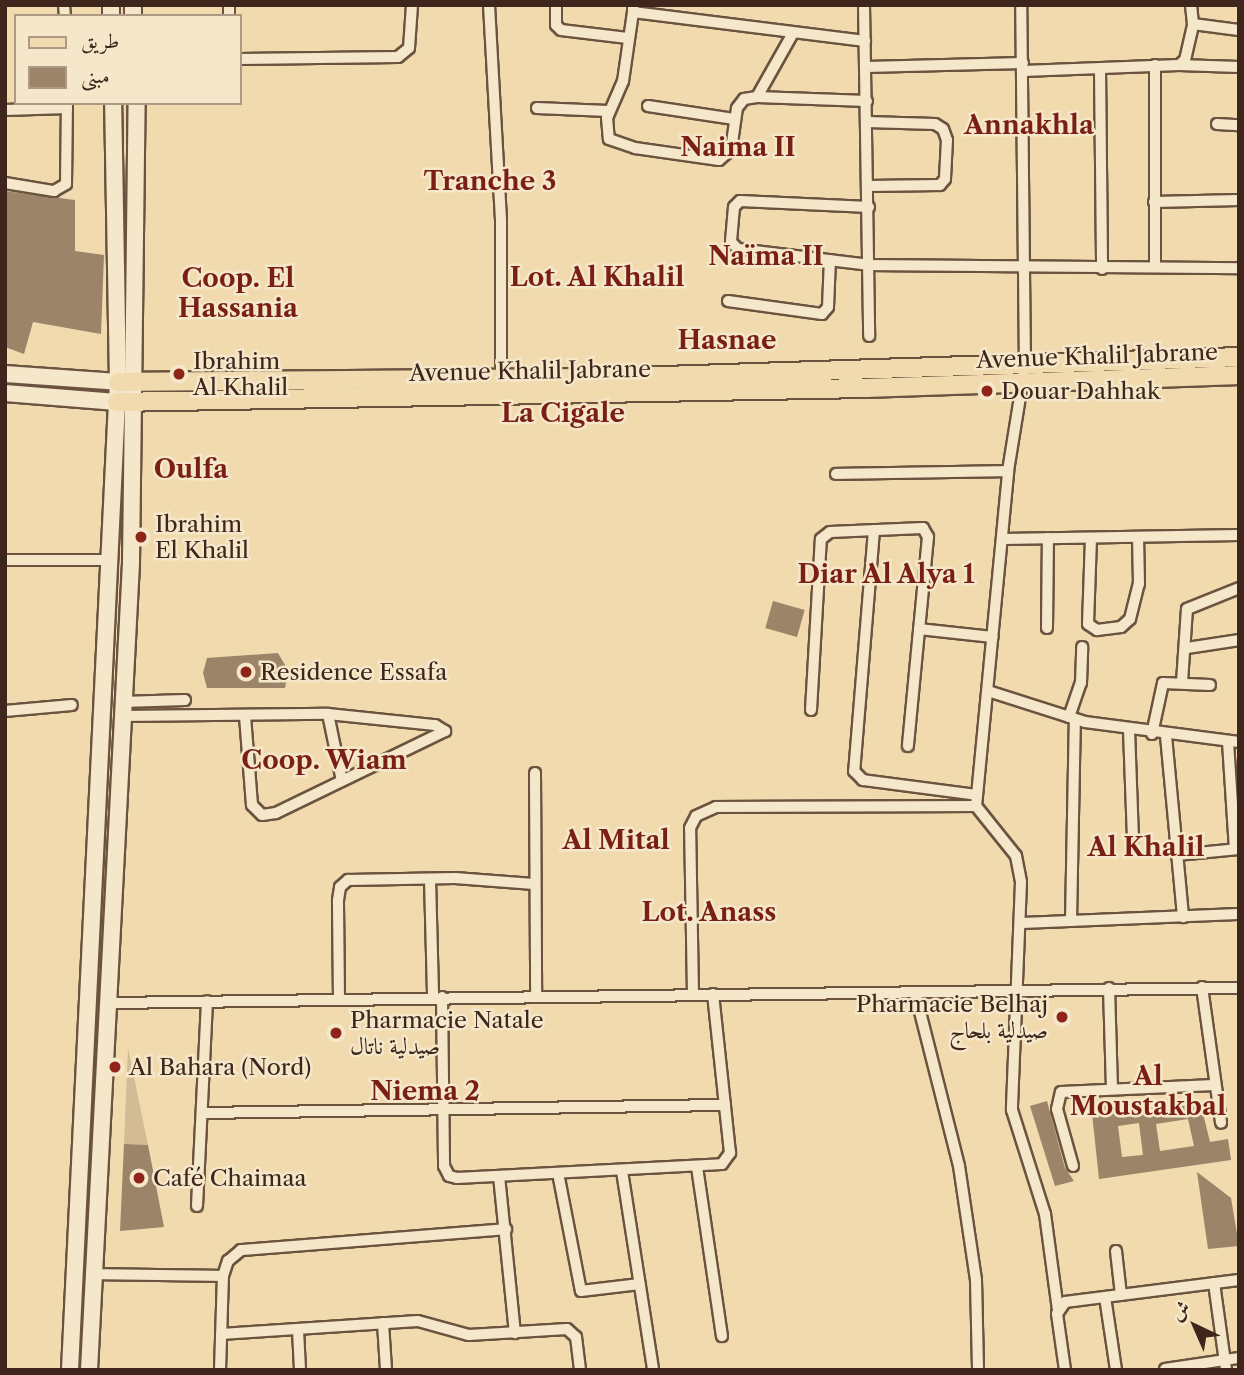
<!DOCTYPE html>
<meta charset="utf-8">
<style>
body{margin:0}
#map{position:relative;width:1244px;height:1375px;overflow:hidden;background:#f0daae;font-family:"Libre Caslon Text",Amiri,serif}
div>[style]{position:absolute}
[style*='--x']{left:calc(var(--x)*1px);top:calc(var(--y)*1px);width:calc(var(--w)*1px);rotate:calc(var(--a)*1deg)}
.green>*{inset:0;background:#d2bb95}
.building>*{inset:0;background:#9b8468;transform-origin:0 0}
.roads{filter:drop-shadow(2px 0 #6b5340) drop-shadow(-2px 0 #6b5340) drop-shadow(0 2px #6b5340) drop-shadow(0 -2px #6b5340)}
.minor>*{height:10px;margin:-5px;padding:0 5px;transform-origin:5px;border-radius:5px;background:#f5e7ca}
.secondary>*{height:16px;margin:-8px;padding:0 8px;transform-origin:8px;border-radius:8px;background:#f5e7ca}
.primary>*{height:18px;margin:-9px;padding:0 9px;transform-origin:9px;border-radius:9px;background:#f0daae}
.dots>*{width:19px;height:19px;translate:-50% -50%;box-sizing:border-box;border:4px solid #f5e7ca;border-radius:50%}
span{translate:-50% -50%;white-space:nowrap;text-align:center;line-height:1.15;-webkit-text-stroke:5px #f5e7ca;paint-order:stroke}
.street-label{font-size:23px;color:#3f261c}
.poi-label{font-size:23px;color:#3f261c}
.left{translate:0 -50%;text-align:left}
.right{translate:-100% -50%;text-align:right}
.quarter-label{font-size:26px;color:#7a1f14;font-weight:700}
.frame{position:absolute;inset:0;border:7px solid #3f261c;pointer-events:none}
.legend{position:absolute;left:14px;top:14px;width:228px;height:91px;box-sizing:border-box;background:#f5e7ca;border:2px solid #ac9a84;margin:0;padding:9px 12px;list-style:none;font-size:21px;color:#3f261c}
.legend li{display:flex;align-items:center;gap:14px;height:35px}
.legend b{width:35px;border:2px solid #ac9a84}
.north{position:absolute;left:1160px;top:1291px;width:70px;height:70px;-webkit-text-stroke:5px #f5e7ca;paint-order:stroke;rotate:316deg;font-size:19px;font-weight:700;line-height:28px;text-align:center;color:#3f261c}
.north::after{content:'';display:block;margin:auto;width:24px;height:32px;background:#3f261c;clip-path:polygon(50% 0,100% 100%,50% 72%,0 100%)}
</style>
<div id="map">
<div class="green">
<div style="clip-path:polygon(128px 1048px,148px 1145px,124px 1144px)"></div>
</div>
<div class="building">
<div style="clip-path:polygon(5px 191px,75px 200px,75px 251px,104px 255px,101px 334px,33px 322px,24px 354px,5px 347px)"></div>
<div style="left:773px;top:601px;width:33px;height:28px;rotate:16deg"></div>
<div style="clip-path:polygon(278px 653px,288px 670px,285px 688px,207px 688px,203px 673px,207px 658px)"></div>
<div style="clip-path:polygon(1047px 1101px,1065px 1168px,1074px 1181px,1055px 1186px,1030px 1106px)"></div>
<div style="clip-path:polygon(evenodd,1107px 1102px,1108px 1110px,1201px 1105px,1210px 1142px,1228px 1139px,1231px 1160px,1099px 1179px,1091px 1104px,1107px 1102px,1188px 1119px,1194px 1146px,1160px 1151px,1156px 1124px,1188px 1119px,1107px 1102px,1139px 1123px,1143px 1155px,1122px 1157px,1118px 1126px,1139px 1123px)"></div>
<div style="clip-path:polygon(124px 1144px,148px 1145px,164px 1227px,120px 1231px)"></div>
<div style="clip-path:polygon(1197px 1172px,1231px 1198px,1239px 1246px,1208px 1249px)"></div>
</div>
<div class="roads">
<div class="minor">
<div style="--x:64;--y:5;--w:11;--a:85"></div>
<div style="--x:229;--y:5;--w:11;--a:90"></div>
<div style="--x:489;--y:5;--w:216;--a:86.8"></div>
<div style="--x:501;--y:221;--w:158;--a:90"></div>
<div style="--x:556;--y:5;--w:20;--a:90"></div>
<div style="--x:556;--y:25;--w:7;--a:45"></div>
<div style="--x:561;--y:30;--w:67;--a:6.8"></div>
<div style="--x:864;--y:5;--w:331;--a:89.1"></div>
<div style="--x:633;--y:8;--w:4;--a:90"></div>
<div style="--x:633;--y:12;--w:234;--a:7.1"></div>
<div style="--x:633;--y:12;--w:70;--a:98.2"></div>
<div style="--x:623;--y:81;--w:40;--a:113.4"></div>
<div style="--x:607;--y:118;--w:21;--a:85"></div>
<div style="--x:609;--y:139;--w:28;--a:19"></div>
<div style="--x:635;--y:148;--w:85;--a:8.1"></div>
<div style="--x:719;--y:160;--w:16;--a:-40"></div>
<div style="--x:731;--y:150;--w:42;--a:-81.9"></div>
<div style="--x:737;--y:108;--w:11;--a:-52"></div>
<div style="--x:744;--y:99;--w:13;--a:-9"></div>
<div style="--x:757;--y:97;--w:73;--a:-60.6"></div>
<div style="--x:1193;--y:24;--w:46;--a:7.4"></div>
<div style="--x:240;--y:59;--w:158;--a:-0.7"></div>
<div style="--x:398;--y:57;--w:14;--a:-39"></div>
<div style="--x:409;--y:48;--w:43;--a:-86"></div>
<div style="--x:1155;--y:65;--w:202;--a:90"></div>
<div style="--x:1179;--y:65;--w:60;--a:1.9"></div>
<div style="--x:866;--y:67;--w:157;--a:-1.5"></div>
<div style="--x:1100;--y:69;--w:200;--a:89.4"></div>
<div style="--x:1023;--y:71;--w:156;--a:-2.2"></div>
<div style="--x:1179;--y:65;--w:8;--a:-40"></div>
<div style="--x:1185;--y:60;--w:37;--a:-77"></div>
<div style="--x:1193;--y:24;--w:19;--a:-96"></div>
<div style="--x:757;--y:97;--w:110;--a:2.1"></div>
<div style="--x:648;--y:106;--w:87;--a:8.6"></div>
<div style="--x:537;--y:108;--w:71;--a:2.4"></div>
<div style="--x:5;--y:110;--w:62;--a:-1.8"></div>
<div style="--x:867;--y:122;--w:68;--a:1.7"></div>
<div style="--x:935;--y:124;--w:9;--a:32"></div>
<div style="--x:943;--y:129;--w:12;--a:70"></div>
<div style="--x:947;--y:140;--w:39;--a:93"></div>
<div style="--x:945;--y:179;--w:8;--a:130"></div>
<div style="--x:940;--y:185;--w:72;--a:179.2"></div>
<div style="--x:1217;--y:124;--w:22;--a:3"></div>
<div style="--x:5;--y:183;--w:50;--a:9.3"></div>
<div style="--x:54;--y:191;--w:14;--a:-30"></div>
<div style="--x:66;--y:184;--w:81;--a:-89.3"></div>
<div style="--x:1154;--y:202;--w:85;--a:-1.3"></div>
<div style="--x:869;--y:207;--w:129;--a:-177.3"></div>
<div style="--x:740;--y:201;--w:8;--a:135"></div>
<div style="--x:734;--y:207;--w:35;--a:95"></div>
<div style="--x:731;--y:242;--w:10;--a:45"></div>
<div style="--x:738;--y:249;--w:133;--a:6.9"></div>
<div style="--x:870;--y:265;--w:369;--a:0.5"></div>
<div style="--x:728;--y:301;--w:95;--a:7.9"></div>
<div style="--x:822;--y:314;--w:9;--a:-49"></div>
<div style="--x:828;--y:307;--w:47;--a:-87.6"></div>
<div style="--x:836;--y:474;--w:172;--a:-1"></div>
<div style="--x:874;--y:530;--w:242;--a:94.7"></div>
<div style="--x:854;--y:771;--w:13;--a:45"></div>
<div style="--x:863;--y:780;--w:115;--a:7.5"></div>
<div style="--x:1091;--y:538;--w:86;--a:92"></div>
<div style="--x:1088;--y:624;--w:11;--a:34"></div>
<div style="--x:1097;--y:630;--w:24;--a:-7"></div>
<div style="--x:1121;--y:627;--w:12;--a:-42"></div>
<div style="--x:1130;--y:619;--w:36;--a:-76"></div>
<div style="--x:1139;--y:584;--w:47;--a:-91.2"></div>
<div style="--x:1003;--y:539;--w:236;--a:-1"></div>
<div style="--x:5;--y:560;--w:104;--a:0"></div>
<div style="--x:1047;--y:628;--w:90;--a:-89.4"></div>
<div style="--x:919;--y:629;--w:74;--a:6.2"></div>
<div style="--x:1187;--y:648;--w:53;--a:-8.7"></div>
<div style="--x:1182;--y:682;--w:73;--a:-86.1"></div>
<div style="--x:1187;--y:609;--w:56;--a:-22"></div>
<div style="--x:988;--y:691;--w:102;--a:17.7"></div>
<div style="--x:1085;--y:722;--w:155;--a:7.4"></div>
<div style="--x:122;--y:702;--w:63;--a:-1.8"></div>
<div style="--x:811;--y:710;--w:171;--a:-86.7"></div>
<div style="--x:821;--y:539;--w:11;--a:-38"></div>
<div style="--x:830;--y:532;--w:93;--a:-2.5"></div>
<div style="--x:923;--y:528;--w:10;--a:61"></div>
<div style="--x:928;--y:537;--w:210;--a:95.5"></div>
<div style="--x:5;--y:711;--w:67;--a:-5.1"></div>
<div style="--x:328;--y:714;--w:68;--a:78.2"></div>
<div style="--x:122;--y:716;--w:206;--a:-0.6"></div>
<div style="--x:328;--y:714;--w:108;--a:5.9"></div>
<div style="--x:435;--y:725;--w:12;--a:31"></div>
<div style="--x:445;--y:731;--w:188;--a:154.1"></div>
<div style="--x:276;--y:813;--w:14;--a:172"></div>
<div style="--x:262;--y:815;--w:14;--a:-135"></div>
<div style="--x:252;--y:805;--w:88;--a:-94.5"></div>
<div style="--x:1069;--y:717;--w:36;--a:-71"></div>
<div style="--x:1081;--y:683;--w:36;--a:-88"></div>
<div style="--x:1129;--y:730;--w:108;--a:87.9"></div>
<div style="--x:1152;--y:734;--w:52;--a:-77.8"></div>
<div style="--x:1163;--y:683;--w:47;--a:2.4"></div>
<div style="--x:1166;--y:736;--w:182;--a:84.6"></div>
<div style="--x:1228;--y:742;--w:107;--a:86.3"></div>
<div style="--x:535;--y:773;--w:222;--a:89.7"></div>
<div style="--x:976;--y:806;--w:337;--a:-84.5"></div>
<div style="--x:1008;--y:471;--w:106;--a:-80.8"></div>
<div style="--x:1025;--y:366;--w:361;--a:-90.6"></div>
<div style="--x:1177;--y:855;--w:62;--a:-5.5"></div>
<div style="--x:430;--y:879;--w:117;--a:88.5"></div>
<div style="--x:1071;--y:921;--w:202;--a:-88.9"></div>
<div style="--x:1021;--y:923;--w:218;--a:-2.4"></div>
<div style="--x:1202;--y:987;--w:137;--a:82"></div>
<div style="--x:1109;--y:988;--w:99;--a:88.3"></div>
<div style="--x:915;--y:992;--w:179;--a:75.8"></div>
<div style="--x:959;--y:1166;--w:115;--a:81.5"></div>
<div style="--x:976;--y:1280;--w:90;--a:88.7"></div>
<div style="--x:693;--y:994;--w:166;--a:-91"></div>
<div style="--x:690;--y:828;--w:13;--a:-63"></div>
<div style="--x:696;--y:816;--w:22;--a:-24"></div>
<div style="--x:716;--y:807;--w:260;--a:-0.2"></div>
<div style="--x:976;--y:806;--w:64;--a:51.3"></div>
<div style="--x:1016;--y:856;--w:26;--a:79"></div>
<div style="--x:1021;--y:882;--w:228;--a:92.3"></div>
<div style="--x:1012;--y:1110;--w:109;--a:72.4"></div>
<div style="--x:1045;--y:1214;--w:97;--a:82.3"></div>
<div style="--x:442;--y:997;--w:169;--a:89.3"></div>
<div style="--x:444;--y:1166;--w:11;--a:63"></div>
<div style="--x:449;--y:1176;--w:8;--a:14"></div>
<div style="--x:457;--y:1178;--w:265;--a:-3"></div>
<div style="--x:722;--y:1164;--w:14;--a:-54"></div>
<div style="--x:730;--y:1153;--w:160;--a:-96.1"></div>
<div style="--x:339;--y:999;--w:99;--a:-90.6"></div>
<div style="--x:338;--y:900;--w:13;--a:-81"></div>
<div style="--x:340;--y:887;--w:11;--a:-41"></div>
<div style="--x:348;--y:880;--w:107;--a:-1.1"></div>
<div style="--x:455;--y:878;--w:79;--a:4.3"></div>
<div style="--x:110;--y:1003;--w:1129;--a:-0.76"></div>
<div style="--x:202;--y:1113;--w:523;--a:-0.88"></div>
<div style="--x:1073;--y:1166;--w:59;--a:-105.7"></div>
<div style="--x:1057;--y:1109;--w:17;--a:-77"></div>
<div style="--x:1061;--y:1092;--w:153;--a:-2.6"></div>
<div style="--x:697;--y:1167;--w:171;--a:81.6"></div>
<div style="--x:622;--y:1171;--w:201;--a:81.1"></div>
<div style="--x:558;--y:1173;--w:120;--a:79"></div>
<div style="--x:581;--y:1291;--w:59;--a:-6.8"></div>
<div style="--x:499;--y:1176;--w:158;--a:84.2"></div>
<div style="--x:197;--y:1206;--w:205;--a:-87.2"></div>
<div style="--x:1116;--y:1251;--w:44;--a:83.5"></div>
<div style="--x:93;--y:1274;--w:130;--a:0.9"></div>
<div style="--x:1214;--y:1283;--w:88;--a:82.1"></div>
<div style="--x:1105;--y:1297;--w:74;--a:81.4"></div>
<div style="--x:383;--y:1323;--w:47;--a:86.3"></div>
<div style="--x:298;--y:1330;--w:40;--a:87.1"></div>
<div style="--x:221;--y:1334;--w:197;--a:-3.8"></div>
<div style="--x:418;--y:1321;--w:53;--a:15.4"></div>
<div style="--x:469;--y:1335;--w:98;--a:-3.5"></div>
<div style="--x:567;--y:1329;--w:12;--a:42"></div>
<div style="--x:576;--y:1337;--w:33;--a:83"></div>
<div style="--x:1165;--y:1369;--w:75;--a:-8.5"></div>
<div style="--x:220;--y:1370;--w:94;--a:-88.2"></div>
<div style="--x:223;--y:1276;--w:16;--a:-72"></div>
<div style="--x:228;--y:1261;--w:17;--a:-40"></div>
<div style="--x:241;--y:1250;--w:266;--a:-4.5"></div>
<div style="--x:1065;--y:1370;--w:57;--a:-98.1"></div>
<div style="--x:1057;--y:1314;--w:14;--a:-56"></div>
<div style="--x:1065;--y:1302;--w:175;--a:-7.2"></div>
</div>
<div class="secondary">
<div style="--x:111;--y:5;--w:11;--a:90"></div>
<div style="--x:133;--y:5;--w:11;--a:90"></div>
<div style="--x:5;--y:374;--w:113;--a:4"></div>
<div style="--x:5;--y:393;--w:112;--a:4.6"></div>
<div style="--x:70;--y:1370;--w:989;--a:-87.22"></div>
<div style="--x:118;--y:382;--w:279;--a:-91"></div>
<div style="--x:89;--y:1370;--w:809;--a:-87.02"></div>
<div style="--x:131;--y:562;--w:459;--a:-89.3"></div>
</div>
<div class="primary">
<div style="--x:118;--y:382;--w:486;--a:-0.5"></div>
<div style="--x:604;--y:378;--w:635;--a:-1.89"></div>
<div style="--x:117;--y:402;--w:750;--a:-1.07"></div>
<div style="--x:867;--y:388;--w:372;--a:-2"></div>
</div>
</div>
<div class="dots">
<div style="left:179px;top:374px;background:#8f2418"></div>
<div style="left:987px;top:391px;background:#8f2418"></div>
<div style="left:141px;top:537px;background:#8f2418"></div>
<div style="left:246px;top:672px;background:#8f2418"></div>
<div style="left:1062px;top:1017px;background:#8f2418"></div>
<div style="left:336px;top:1033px;background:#8f2418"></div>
<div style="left:115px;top:1067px;background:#8f2418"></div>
<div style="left:139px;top:1178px;background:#8f2418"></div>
</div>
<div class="street-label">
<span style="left:1097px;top:356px;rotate:-2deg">Avenue Khalil Jabrane</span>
<span style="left:530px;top:371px;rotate:-1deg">Avenue Khalil Jabrane</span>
</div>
<div class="poi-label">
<span class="left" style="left:193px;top:374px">Ibrahim<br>Al Khalil</span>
<span class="left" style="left:1001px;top:391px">Douar Dahhak</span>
<span class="left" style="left:155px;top:537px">Ibrahim<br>El Khalil</span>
<span class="left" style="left:260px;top:672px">Residence Essafa</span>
<span class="right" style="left:1048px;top:1017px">Pharmacie Belhaj<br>صيدلية بلحاج</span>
<span class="left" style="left:350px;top:1033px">Pharmacie Natale<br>صيدلية ناتال</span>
<span class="left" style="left:129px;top:1067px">Al Bahara (Nord)</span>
<span class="left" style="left:153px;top:1178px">Café Chaimaa</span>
</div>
<div class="quarter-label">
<span style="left:1029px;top:126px">Annakhla</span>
<span style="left:738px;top:148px">Naima II</span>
<span style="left:490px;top:182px">Tranche 3</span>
<span style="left:766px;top:257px">Naïma II</span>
<span style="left:597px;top:278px">Lot. Al Khalil</span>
<span style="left:238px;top:294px">Coop. El<br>Hassania</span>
<span style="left:727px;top:341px">Hasnae</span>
<span style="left:563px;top:414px">La Cigale</span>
<span style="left:191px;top:470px">Oulfa</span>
<span style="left:886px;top:575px">Diar Al Alya 1</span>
<span style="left:324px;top:761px">Coop. Wiam</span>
<span style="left:616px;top:841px">Al Mital</span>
<span style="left:1146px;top:848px">Al Khalil</span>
<span style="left:709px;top:913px">Lot. Anass</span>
<span style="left:1148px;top:1092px">Al<br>Moustakbal</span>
<span style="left:425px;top:1092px">Niema 2</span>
</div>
<div class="frame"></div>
<ul class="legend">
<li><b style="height:9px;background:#f0daae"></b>طريق</li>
<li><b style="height:19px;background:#9b8468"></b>مبنى</li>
</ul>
<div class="north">ش</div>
</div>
